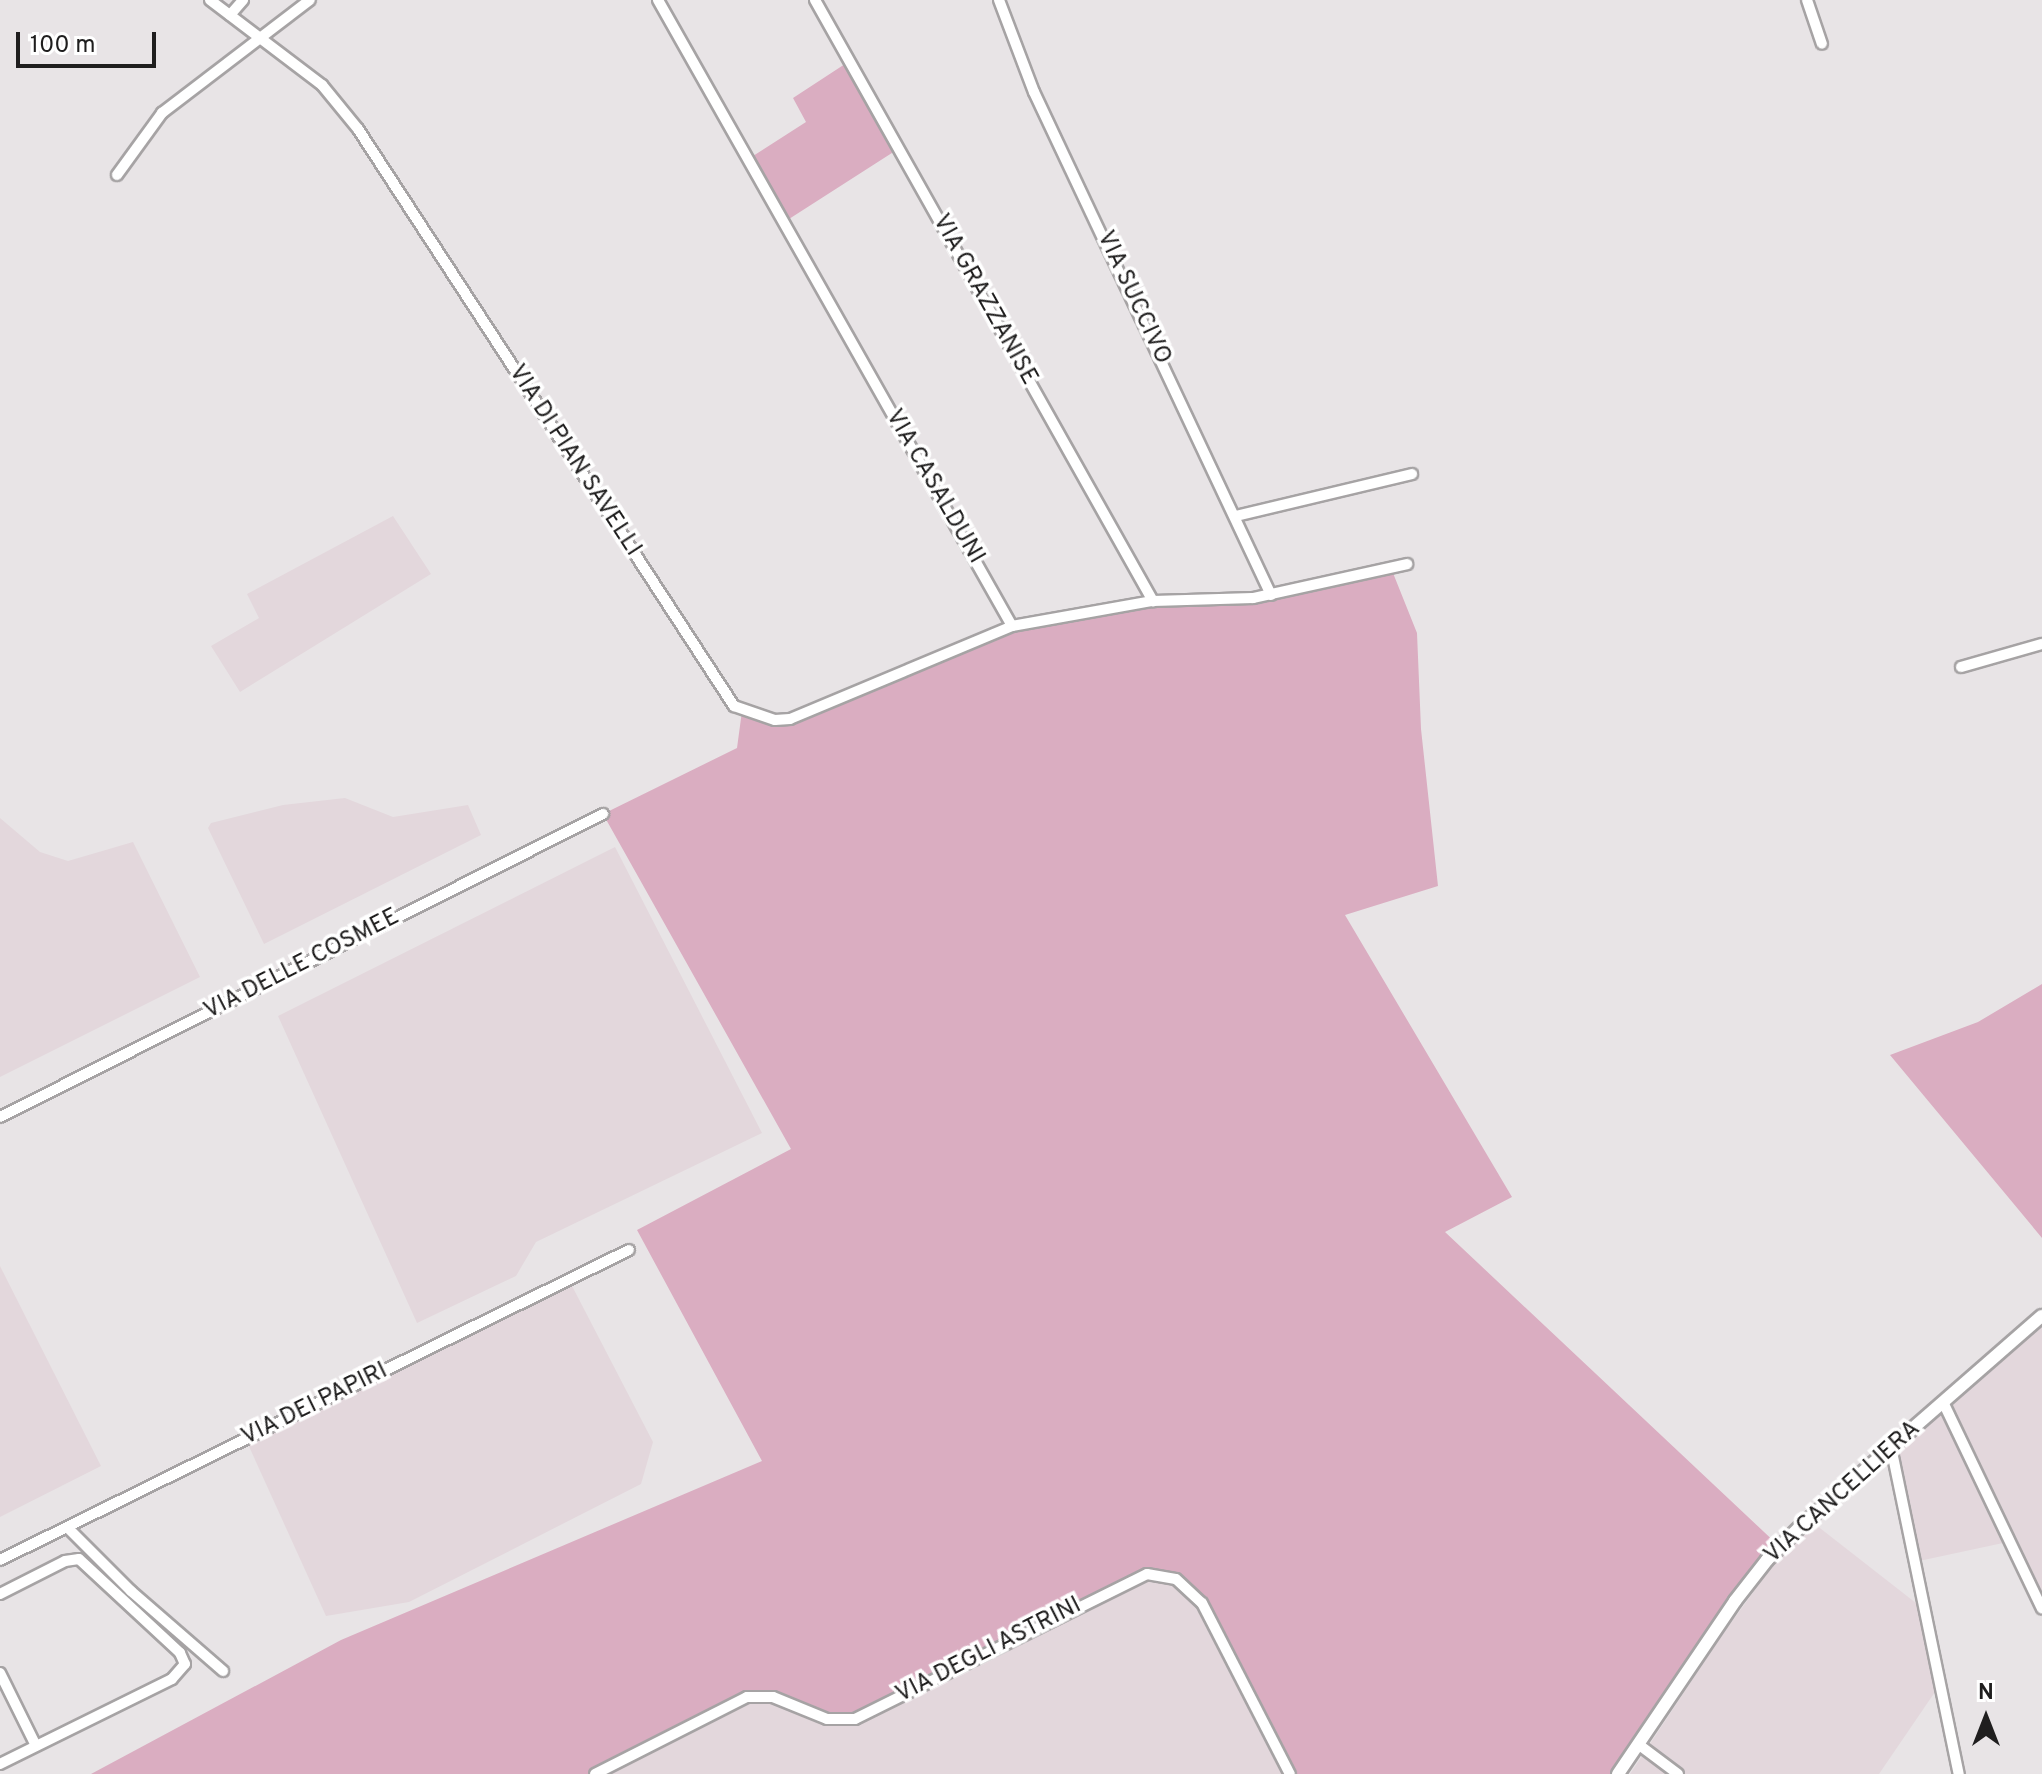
<!DOCTYPE html>
<style>
body{margin:0}
#map{position:relative;width:2042px;height:1774px;overflow:hidden;background:#e8e4e6;font-family:Overpass,sans-serif}
div>[style]{position:absolute}
[style*='--x']{left:calc(var(--x)*1px);top:calc(var(--y)*1px);width:calc(var(--w)*1px);rotate:calc(var(--a)*1deg)}
.built>*{inset:0;background:#e3d7dc}
.green>*{inset:0;background:#daadc1}
.roads{filter:drop-shadow(2px 0 #a6a3a4) drop-shadow(-2px 0 #a6a3a4) drop-shadow(0 2px #a6a3a4) drop-shadow(0 -2px #a6a3a4)}
.minor>*{height:10px;margin:-5px;padding:0 5px;transform-origin:5px;border-radius:5px;background:#fff}
.tertiary>*{height:12px;margin:-6px;padding:0 6px;transform-origin:6px;border-radius:6px;background:#fff}
span{translate:-50% -50%;white-space:nowrap;text-align:center;line-height:1.15;-webkit-text-stroke:7px #fff;paint-order:stroke}
.street-label{font-size:24px;color:#1f1e1e}
.north{position:absolute;left:1946px;top:1678px;width:80px;height:80px;-webkit-text-stroke:6px #fff;paint-order:stroke;rotate:0deg;font-size:22px;font-weight:700;line-height:32px;text-align:center;color:#1f1e1e}
.north::after{content:'';display:block;margin:auto;width:28px;height:36px;background:#1f1e1e;clip-path:polygon(50% 0,100% 100%,50% 72%,0 100%)}
.scale{position:absolute;left:16px;top:32px;width:140px;height:36px;box-sizing:border-box;border:4px solid #1f1e1e;border-top:0;padding-left:10px;font-size:24px;line-height:28px;white-space:nowrap;color:#1f1e1e;-webkit-text-stroke:6px #fff;paint-order:stroke}
</style>
<div id="map">
<div class="built">
<div style="clip-path:polygon(393px 516px,431px 574px,240px 692px,211px 646px,259px 618px,247px 594px)"></div>
<div style="clip-path:polygon(345px 798px,393px 817px,468px 805px,481px 835px,264px 944px,208px 828px,211px 823px,283px 805px)"></div>
<div style="clip-path:polygon(0 818px,40px 852px,68px 861px,133px 842px,200px 977px,0 1077px)"></div>
<div style="clip-path:polygon(615px 847px,762px 1133px,536px 1242px,516px 1276px,417px 1323px,278px 1016px)"></div>
<div style="clip-path:polygon(0 1266px,101px 1466px,0 1517px)"></div>
<div style="clip-path:polygon(571px 1284px,653px 1442px,641px 1484px,409px 1602px,326px 1616px,247px 1442px)"></div>
<div style="clip-path:polygon(2042px 1324px,2042px 1594px,1949px 1404px)"></div>
<div style="clip-path:polygon(1941px 1411px,2003px 1543px,1919px 1561px,1897px 1450px)"></div>
<div style="clip-path:polygon(1816px 1525px,1921px 1607px,1937px 1689px,1879px 1774px,1630px 1774px,1720px 1638px,1776px 1561px)"></div>
<div style="clip-path:polygon(1135px 1577px,1176px 1579px,1202px 1603px,1290px 1774px,595px 1774px,747px 1697px)"></div>
</div>
<div class="green">
<div style="clip-path:polygon(845px 64px,895px 151px,789px 219px,753px 156px,806px 122px,793px 98px)"></div>
<div style="clip-path:polygon(1391px 568px,1417px 633px,1421px 729px,1438px 886px,1345px 915px,1512px 1197px,1445px 1232px,1780px 1547px,1618px 1774px,1290px 1774px,1202px 1603px,1176px 1579px,1135px 1577px,855px 1719px,827px 1719px,797px 1707px,747px 1697px,595px 1774px,91px 1774px,341px 1640px,762px 1461px,637px 1230px,791px 1149px,603px 814px,737px 748px,742px 711px,780px 721px,1012px 626px,1153px 601px,1235px 600px)"></div>
<div style="clip-path:polygon(2042px 984px,2042px 1238px,1890px 1055px,1978px 1022px)"></div>
</div>
<div class="roads">
<div class="minor">
<div style="--x:210;--y:0;--w:141;--a:37.2"></div>
<div style="--x:322;--y:85;--w:57;--a:50.7"></div>
<div style="--x:358;--y:129;--w:689;--a:56.91"></div>
<div style="--x:734;--y:706;--w:43;--a:18.9"></div>
<div style="--x:775;--y:720;--w:15;--a:-4"></div>
<div style="--x:790;--y:719;--w:241;--a:-22.7"></div>
<div style="--x:658;--y:0;--w:719;--a:60.51"></div>
<div style="--x:1012;--y:626;--w:143;--a:-10.1"></div>
<div style="--x:1153;--y:601;--w:100;--a:-1.7"></div>
<div style="--x:1253;--y:598;--w:158;--a:-12.4"></div>
<div style="--x:815;--y:0;--w:690;--a:60.65"></div>
<div style="--x:999;--y:0;--w:98;--a:69.2"></div>
<div style="--x:1034;--y:92;--w:556;--a:64.77"></div>
<div style="--x:1807;--y:0;--w:46;--a:71.2"></div>
<div style="--x:230;--y:15;--w:20;--a:-49"></div>
<div style="--x:117;--y:175;--w:77;--a:-54"></div>
<div style="--x:162;--y:113;--w:186;--a:-37.4"></div>
<div style="--x:1236;--y:516;--w:181;--a:-13.4"></div>
<div style="--x:1961;--y:667;--w:84;--a:-15.9"></div>
<div style="--x:0;--y:1117;--w:675;--a:-26.68"></div>
<div style="--x:1943;--y:1402;--w:229;--a:64.4"></div>
<div style="--x:1891;--y:1447;--w:334;--a:78.3"></div>
<div style="--x:68;--y:1528;--w:89;--a:45"></div>
<div style="--x:131;--y:1591;--w:122;--a:41"></div>
<div style="--x:0;--y:1560;--w:701;--a:-26.24"></div>
<div style="--x:0;--y:1594;--w:73;--a:-26.9"></div>
<div style="--x:65;--y:1561;--w:14;--a:-8"></div>
<div style="--x:79;--y:1559;--w:138;--a:42.9"></div>
<div style="--x:180;--y:1653;--w:12;--a:66"></div>
<div style="--x:185;--y:1664;--w:20;--a:131"></div>
<div style="--x:172;--y:1679;--w:192;--a:153.7"></div>
<div style="--x:0;--y:1673;--w:81;--a:63.7"></div>
<div style="--x:1638;--y:1744;--w:50;--a:36.9"></div>
<div style="--x:595;--y:1774;--w:170;--a:-26.9"></div>
<div style="--x:747;--y:1697;--w:26;--a:0"></div>
<div style="--x:773;--y:1697;--w:58;--a:22.2"></div>
<div style="--x:827;--y:1719;--w:28;--a:0"></div>
<div style="--x:855;--y:1719;--w:326;--a:-26.4"></div>
<div style="--x:1147;--y:1574;--w:29;--a:10"></div>
<div style="--x:1176;--y:1579;--w:35;--a:43"></div>
<div style="--x:1202;--y:1603;--w:192;--a:62.8"></div>
</div>
<div class="tertiary">
<div style="--x:1618;--y:1774;--w:209;--a:-55.9"></div>
<div style="--x:1735;--y:1601;--w:52;--a:-52"></div>
<div style="--x:1767;--y:1560;--w:49;--a:-45"></div>
<div style="--x:1802;--y:1525;--w:318;--a:-41.1"></div>
</div>
</div>
<div class="street-label">
<span style="left:1133px;top:298px;rotate:65deg">VIA SUCCIVO</span>
<span style="left:984px;top:300px;rotate:61deg">VIA GRAZZANISE</span>
<span style="left:574px;top:461px;rotate:57deg">VIA DI PIAN SAVELLI</span>
<span style="left:934px;top:487px;rotate:60deg">VIA CASALDUNI</span>
<span style="left:302px;top:965px;rotate:-27deg">VIA DELLE COSMEE</span>
<span style="left:315px;top:1405px;rotate:-26deg">VIA DEI PAPIRI</span>
<span style="left:1843px;top:1493px;rotate:-42deg">VIA CANCELLIERA</span>
<span style="left:989px;top:1651px;rotate:-27deg">VIA DEGLI ASTRINI</span>
</div>
<div class="north">N</div>
<div class="scale">100 m</div>
</div>
